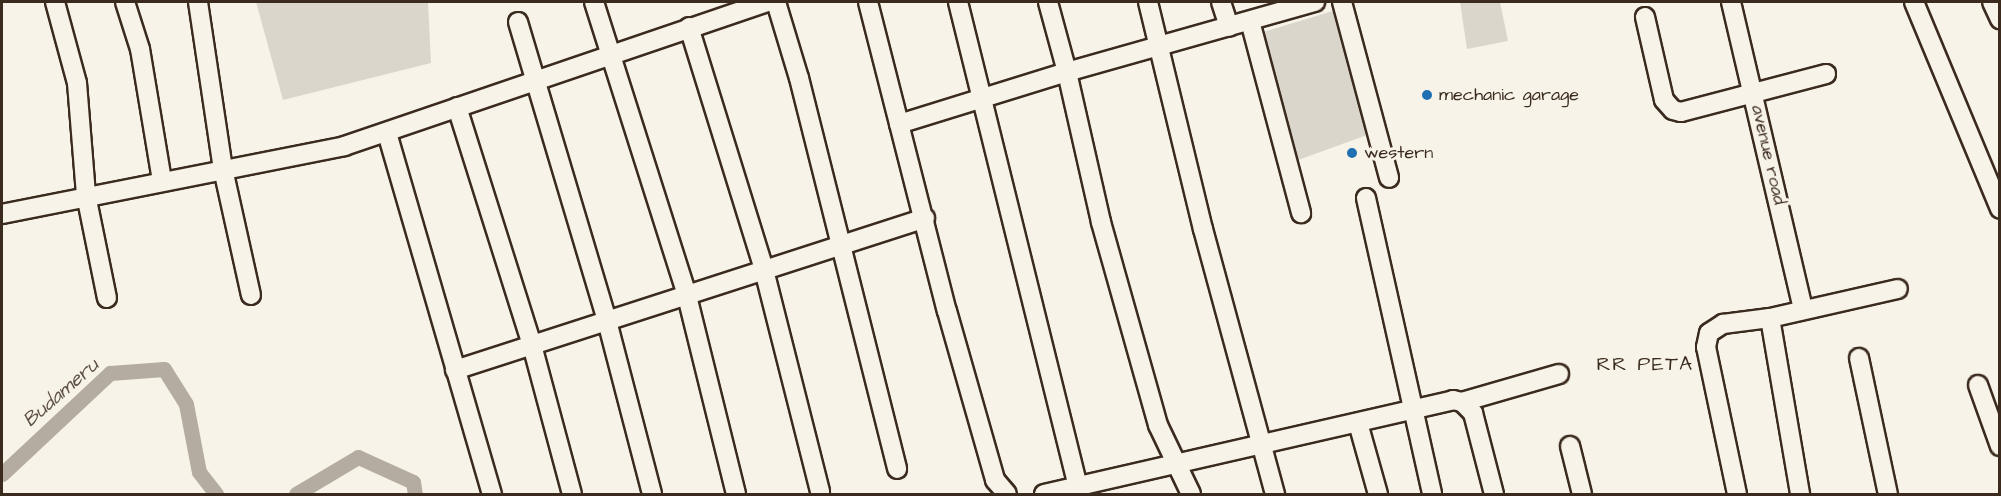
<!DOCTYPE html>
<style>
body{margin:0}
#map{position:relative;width:2001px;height:496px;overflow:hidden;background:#f7f3e8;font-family:"Architects Daughter",sans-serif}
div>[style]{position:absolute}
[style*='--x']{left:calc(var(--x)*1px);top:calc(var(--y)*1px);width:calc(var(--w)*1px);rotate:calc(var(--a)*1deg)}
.green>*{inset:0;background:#dbd6cb}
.canal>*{height:15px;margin:-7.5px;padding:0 7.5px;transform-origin:7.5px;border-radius:7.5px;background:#b4aca0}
.roads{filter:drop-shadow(2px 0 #3b2a1e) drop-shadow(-2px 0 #3b2a1e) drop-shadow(0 2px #3b2a1e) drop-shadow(0 -2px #3b2a1e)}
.minor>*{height:18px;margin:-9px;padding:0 9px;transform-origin:9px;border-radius:9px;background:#f7f3e8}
.dots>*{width:16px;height:16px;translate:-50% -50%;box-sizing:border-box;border:3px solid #f7f3e8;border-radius:50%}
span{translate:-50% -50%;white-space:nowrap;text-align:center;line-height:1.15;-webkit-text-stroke:6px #f7f3e8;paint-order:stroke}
.poi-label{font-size:18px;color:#3b2a1e}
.left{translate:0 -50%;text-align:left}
.street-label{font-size:18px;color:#3b2a1e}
.neighbourhood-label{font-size:20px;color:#3b2a1e;letter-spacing:1.5px}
.water-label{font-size:20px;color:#5f5145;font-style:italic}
.frame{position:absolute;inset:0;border:3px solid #3b2a1e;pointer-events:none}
</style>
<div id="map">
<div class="green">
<div style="clip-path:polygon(256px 2px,428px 2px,431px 63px,283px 100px)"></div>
<div style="clip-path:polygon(1460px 2px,1500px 2px,1508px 41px,1467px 49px)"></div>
<div style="clip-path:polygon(1336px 10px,1367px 135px,1279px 167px,1260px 33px)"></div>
</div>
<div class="canal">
<div style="--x:2;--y:474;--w:148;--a:-43.1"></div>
<div style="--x:110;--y:373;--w:54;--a:-4.2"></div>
<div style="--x:164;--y:369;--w:41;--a:57.8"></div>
<div style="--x:186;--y:404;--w:69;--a:79.2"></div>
<div style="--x:199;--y:472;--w:28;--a:52"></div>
<div style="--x:296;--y:494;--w:72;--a:-30.8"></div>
<div style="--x:358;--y:457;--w:60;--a:24.4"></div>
<div style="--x:413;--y:482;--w:12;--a:81"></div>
</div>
<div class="roads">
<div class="minor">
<div style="--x:55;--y:2;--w:84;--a:74.8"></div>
<div style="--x:77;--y:83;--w:112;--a:85.4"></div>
<div style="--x:86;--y:195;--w:105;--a:78.5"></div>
<div style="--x:125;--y:2;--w:49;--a:72.3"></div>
<div style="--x:140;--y:49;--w:134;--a:80.5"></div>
<div style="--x:198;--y:2;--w:169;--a:81.5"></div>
<div style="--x:223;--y:169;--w:129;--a:77.5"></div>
<div style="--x:594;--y:2;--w:308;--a:72.4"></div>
<div style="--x:687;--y:296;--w:204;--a:76.1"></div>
<div style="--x:776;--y:2;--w:79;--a:73.2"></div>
<div style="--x:799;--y:78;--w:403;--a:75.9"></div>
<div style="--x:868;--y:2;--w:319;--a:75.7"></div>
<div style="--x:947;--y:311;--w:176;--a:74.1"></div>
<div style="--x:995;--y:480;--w:18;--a:49"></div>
<div style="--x:958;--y:2;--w:500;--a:76.1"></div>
<div style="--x:1148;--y:2;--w:234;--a:76.4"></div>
<div style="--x:1203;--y:229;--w:275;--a:74.8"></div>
<div style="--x:1221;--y:2;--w:26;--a:72"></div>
<div style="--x:1342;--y:2;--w:182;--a:75"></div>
<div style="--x:1731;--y:2;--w:315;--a:76.8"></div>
<div style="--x:1914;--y:2;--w:224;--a:67.4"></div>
<div style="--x:1992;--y:2;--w:19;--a:65"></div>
<div style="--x:1645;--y:17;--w:85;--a:77.1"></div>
<div style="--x:1664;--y:100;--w:13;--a:48"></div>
<div style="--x:1673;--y:110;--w:8;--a:14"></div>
<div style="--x:1681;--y:112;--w:150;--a:-14.7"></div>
<div style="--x:1250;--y:21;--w:199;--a:75.1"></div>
<div style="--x:518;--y:22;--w:312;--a:73.4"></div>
<div style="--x:607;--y:321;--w:179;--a:75.4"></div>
<div style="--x:689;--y:27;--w:254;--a:72.8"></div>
<div style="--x:764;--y:270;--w:229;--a:75.8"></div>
<div style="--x:457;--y:107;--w:250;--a:72.5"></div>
<div style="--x:532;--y:345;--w:154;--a:75"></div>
<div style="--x:899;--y:124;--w:176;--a:-17.2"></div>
<div style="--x:1067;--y:72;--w:73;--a:-105.2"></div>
<div style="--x:387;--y:133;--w:376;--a:73.8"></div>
<div style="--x:1366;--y:198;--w:303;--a:77.4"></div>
<div style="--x:2;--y:214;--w:349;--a:-11.2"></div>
<div style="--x:344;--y:146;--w:446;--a:-18.8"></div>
<div style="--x:1770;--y:318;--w:179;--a:80.3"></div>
<div style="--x:1859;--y:358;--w:139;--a:78"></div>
<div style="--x:455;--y:370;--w:494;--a:-17.9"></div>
<div style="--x:1978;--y:385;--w:65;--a:70.2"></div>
<div style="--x:1462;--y:402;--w:101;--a:-16.1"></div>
<div style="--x:1358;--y:423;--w:74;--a:74.3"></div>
<div style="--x:1570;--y:446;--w:49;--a:76"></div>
<div style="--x:1044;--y:494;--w:420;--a:-12.9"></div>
<div style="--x:1453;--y:400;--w:9;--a:13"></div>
<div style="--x:1462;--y:402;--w:16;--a:45"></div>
<div style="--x:1473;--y:413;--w:84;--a:75.5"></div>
<div style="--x:1191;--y:494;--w:76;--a:-115.6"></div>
<div style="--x:1158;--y:425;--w:211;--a:-105.7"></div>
<div style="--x:1101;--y:222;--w:154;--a:-102.8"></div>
<div style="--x:1067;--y:72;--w:258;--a:-15.8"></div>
<div style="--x:1737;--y:494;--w:150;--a:-101.9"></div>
<div style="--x:1706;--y:347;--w:14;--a:-78"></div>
<div style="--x:1709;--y:333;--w:17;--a:-33"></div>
<div style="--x:1723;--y:324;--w:47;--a:-7.3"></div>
<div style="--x:1770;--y:318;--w:131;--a:-12.8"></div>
</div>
</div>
<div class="dots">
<div style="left:1427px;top:95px;background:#1f6fb2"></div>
<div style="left:1352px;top:153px;background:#1f6fb2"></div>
</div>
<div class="poi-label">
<span class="left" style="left:1439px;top:95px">mechanic garage</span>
<span class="left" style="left:1364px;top:153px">western</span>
</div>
<div class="street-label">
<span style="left:1768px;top:155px;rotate:77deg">avenue road</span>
</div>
<div class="neighbourhood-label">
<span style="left:1645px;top:364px">RR PETA</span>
</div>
<div class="water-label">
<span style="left:61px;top:393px;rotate:-41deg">Budameru</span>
</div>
<div class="frame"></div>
</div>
